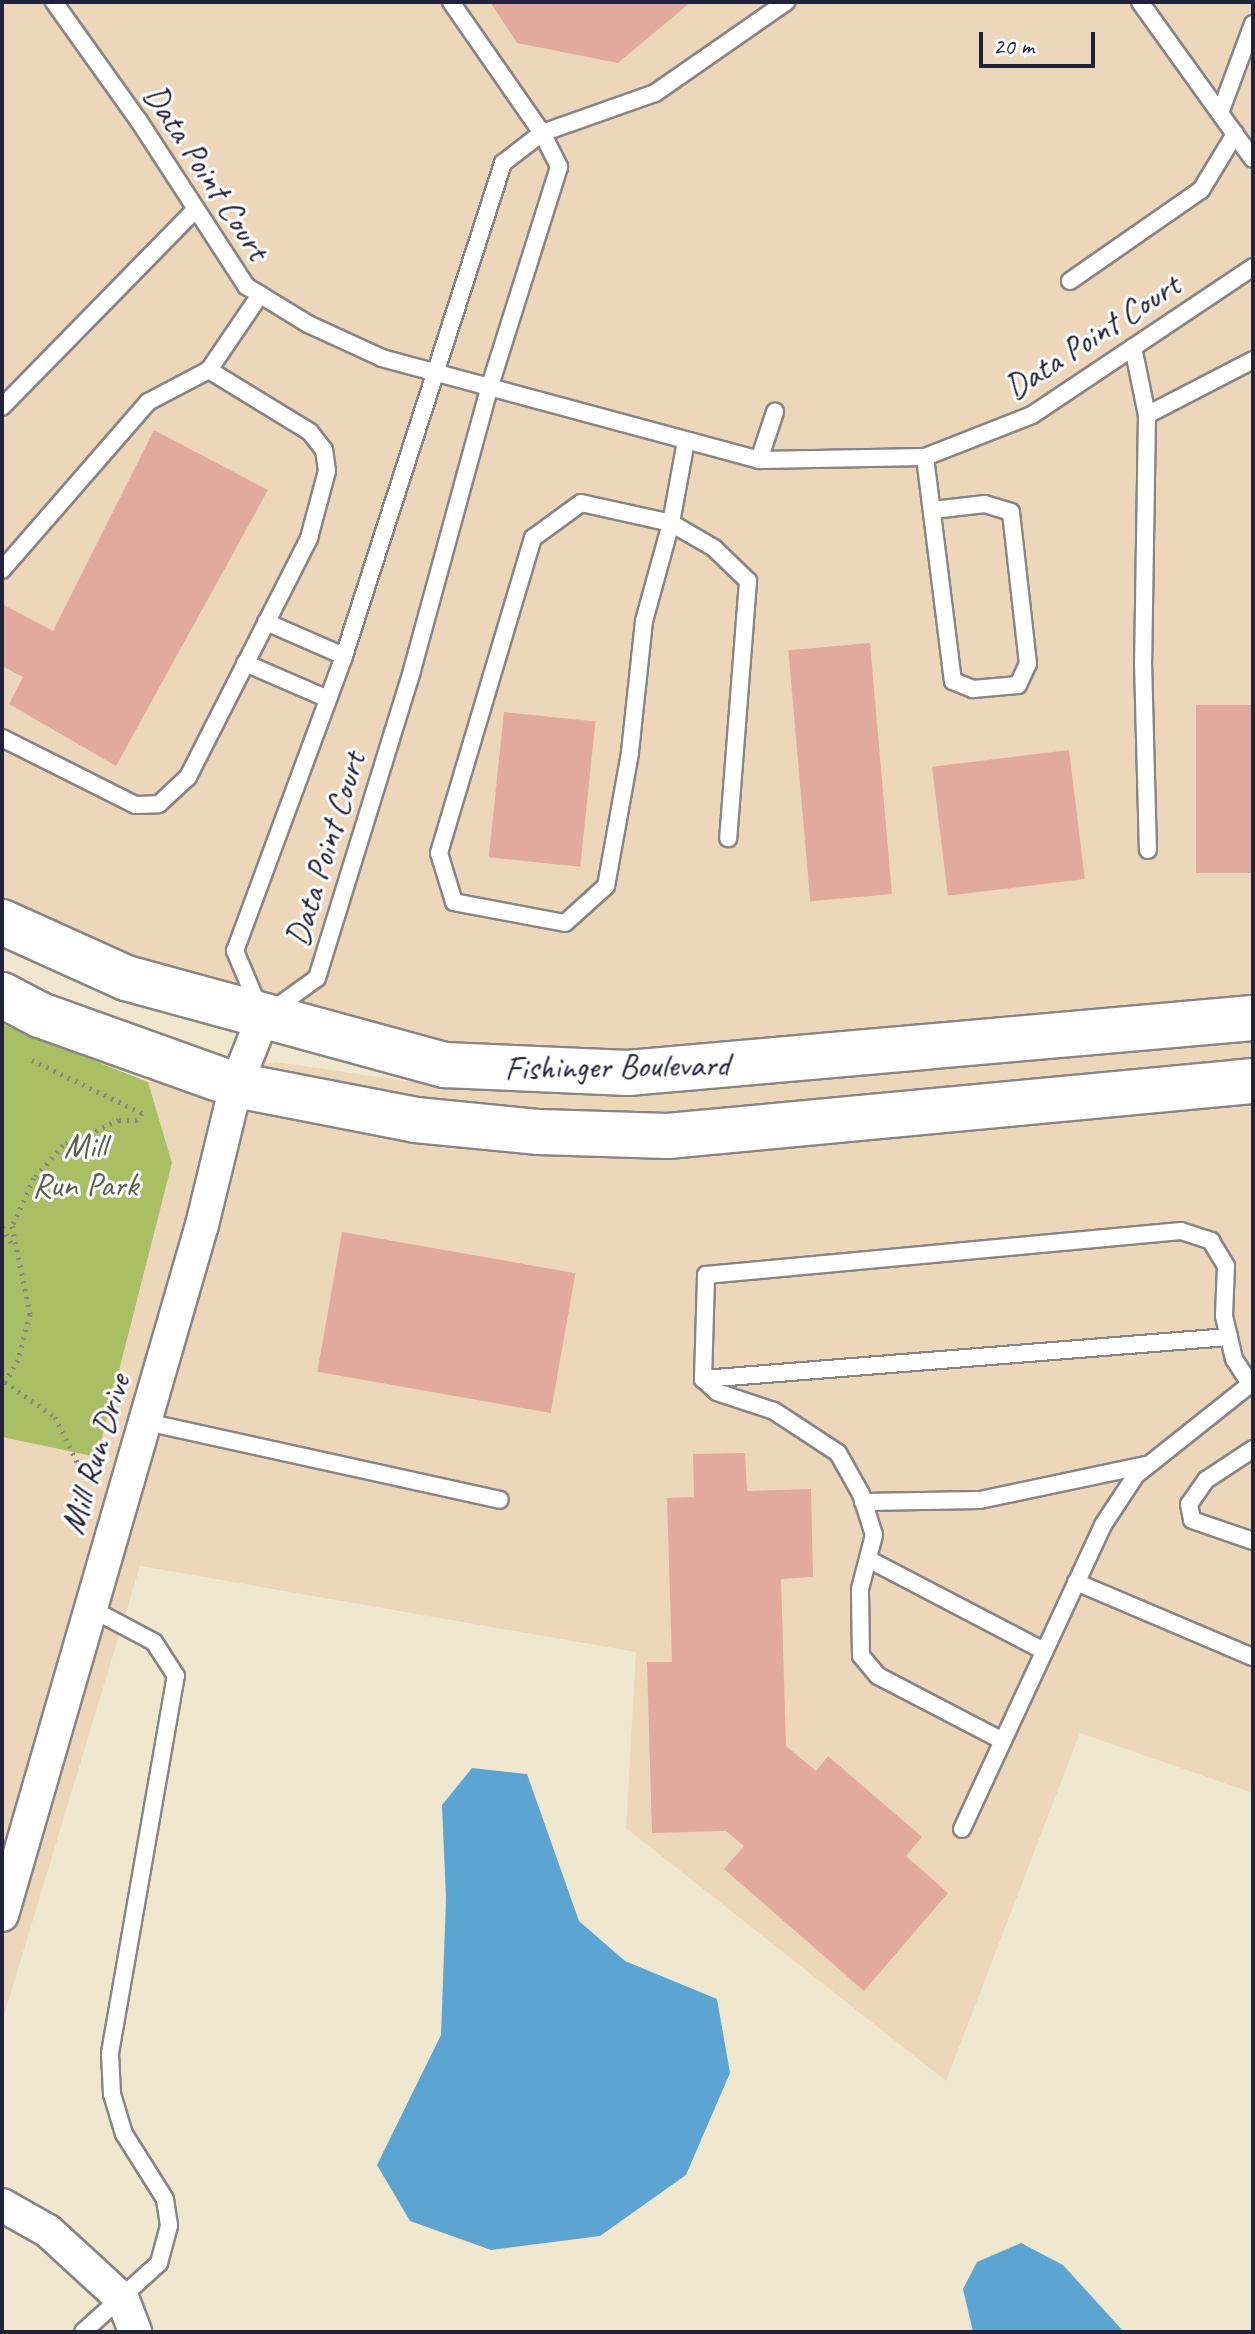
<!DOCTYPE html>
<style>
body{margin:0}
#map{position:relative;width:1255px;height:2334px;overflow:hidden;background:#f0e8ce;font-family:Caveat,sans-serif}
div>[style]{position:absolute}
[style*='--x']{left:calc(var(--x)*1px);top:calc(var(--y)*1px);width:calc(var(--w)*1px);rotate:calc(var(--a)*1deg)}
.built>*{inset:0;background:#edd7bb}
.green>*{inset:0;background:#a9bf64}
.water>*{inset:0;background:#5ca5d3}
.building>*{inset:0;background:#e2aa9c;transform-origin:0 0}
.path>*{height:5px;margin-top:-2.5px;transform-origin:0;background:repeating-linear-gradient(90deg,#898584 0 2px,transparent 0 8px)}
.roads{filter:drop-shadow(2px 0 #898584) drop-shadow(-2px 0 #898584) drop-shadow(0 2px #898584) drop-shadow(0 -2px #898584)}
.service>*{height:16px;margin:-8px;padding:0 8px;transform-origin:8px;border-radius:8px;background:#fff}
.minor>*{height:32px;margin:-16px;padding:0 16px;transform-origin:16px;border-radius:16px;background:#fff}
.primary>*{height:44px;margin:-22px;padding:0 22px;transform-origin:22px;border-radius:22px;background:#fff}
span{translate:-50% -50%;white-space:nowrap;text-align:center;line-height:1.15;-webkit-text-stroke:6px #fff;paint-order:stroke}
.street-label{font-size:34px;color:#22223b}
.park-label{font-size:34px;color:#58614b}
.frame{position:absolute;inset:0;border:4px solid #22223b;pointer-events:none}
.scale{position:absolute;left:979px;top:32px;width:116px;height:36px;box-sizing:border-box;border:4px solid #22223b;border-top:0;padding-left:10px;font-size:24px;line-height:28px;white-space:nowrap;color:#22223b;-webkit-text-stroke:6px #fff;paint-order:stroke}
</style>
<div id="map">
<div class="built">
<div style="clip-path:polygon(2px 2px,1253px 2px,1253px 1793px,1080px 1733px,946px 2081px,626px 1828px,636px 1652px,140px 1566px,2px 2022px,2px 1437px,97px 1457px,172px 1163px,148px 1082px,276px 1062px,447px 1087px,2px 922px)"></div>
</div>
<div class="green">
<div style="clip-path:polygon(2px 1024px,148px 1082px,172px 1163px,97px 1457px,2px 1437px)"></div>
</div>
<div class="water">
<div style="clip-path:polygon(472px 1768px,527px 1774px,579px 1921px,625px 1961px,717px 1999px,730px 2073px,686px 2175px,600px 2236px,491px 2250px,410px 2221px,377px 2165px,441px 2035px,446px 1899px,442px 1805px)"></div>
<div style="clip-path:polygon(1021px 2243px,1063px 2265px,1124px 2332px,973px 2332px,963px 2289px,977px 2262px)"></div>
</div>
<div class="building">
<div style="clip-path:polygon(490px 2px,691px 2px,618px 63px,517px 43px)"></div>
<div style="clip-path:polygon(154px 430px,268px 490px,116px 766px,9px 704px,23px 677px,2px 666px,2px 604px,53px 631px)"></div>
<div style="left:870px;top:643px;width:252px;height:82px;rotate:85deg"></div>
<div style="left:1253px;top:705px;width:168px;height:57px;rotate:90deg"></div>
<div style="left:504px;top:712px;width:92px;height:146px;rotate:6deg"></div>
<div style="left:1069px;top:750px;width:130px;height:138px;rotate:83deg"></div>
<div style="left:342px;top:1232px;width:237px;height:142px;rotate:10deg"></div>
<div style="clip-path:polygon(745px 1453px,747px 1491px,811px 1489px,813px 1577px,781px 1579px,786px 1746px,816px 1771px,828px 1756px,922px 1837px,906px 1856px,948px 1893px,864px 1991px,724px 1869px,744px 1846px,726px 1831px,652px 1833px,647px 1662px,672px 1662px,667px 1498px,694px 1497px,693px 1454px)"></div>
</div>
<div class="path">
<div style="--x:32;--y:1060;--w:122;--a:25.7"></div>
<div style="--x:142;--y:1113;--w:9;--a:126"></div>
<div style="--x:137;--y:1120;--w:18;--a:180"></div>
<div style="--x:119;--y:1120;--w:61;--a:155.9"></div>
<div style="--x:63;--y:1145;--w:44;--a:131.3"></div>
<div style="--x:34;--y:1178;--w:53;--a:114.6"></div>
<div style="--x:12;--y:1226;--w:90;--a:78.4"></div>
<div style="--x:30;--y:1314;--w:48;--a:104.6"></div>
<div style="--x:18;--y:1360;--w:26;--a:121"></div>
<div style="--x:5;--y:1382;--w:61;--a:35"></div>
<div style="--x:55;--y:1417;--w:70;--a:63.8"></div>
<div style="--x:2;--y:1227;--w:20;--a:60"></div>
</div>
<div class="roads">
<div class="service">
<div style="--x:54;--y:2;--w:146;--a:54.5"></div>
<div style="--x:139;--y:121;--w:197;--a:57"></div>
<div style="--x:246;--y:286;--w:73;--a:31.5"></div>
<div style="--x:308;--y:324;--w:81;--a:24.7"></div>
<div style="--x:382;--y:358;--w:391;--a:15.1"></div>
<div style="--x:759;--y:460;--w:166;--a:-1"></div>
<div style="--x:925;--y:457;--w:115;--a:-21.4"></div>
<div style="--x:1032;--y:415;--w:266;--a:-33.8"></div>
<div style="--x:451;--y:2;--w:160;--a:55.2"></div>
<div style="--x:542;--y:133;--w:38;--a:63"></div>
<div style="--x:559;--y:167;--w:233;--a:107.5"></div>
<div style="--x:489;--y:389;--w:292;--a:105.3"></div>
<div style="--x:412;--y:671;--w:321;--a:107.2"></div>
<div style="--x:317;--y:978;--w:67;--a:144.2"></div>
<div style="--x:263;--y:1017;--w:72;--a:-113"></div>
<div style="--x:235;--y:951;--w:314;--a:-69.7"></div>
<div style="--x:344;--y:656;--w:518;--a:-72.12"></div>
<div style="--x:503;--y:163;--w:49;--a:-37.6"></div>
<div style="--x:542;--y:133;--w:120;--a:-19.5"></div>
<div style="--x:655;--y:93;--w:160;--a:-34.8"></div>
<div style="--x:1140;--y:2;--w:193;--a:54.3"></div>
<div style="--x:1220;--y:113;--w:95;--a:-69.7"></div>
<div style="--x:1070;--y:281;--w:160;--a:-34.8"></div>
<div style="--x:1201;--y:190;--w:66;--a:-58.7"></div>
<div style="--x:1133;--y:347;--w:69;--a:78.4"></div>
<div style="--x:1147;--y:415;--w:247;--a:90.9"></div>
<div style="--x:1143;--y:662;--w:188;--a:88.5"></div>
<div style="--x:2;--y:407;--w:277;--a:-45.6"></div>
<div style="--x:1147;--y:415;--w:119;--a:-27.4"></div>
<div style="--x:686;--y:441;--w:83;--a:100.4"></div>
<div style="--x:671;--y:523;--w:50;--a:30.2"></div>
<div style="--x:714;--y:548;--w:47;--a:44.1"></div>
<div style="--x:748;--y:581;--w:258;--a:94.4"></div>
<div style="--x:925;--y:457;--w:226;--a:82.9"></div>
<div style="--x:953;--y:681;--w:22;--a:22"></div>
<div style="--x:973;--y:689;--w:45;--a:-5.1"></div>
<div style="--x:1018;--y:685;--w:23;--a:-65"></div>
<div style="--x:1028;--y:664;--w:153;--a:-96.4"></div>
<div style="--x:1011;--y:512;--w:27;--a:-163"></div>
<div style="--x:985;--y:504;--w:52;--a:173.4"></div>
<div style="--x:759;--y:460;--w:51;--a:-71.6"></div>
<div style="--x:581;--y:503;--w:92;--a:12.5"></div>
<div style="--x:671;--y:523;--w:102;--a:105.4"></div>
<div style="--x:644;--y:621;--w:133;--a:96.1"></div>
<div style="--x:630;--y:753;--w:135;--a:100.2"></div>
<div style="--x:606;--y:886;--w:55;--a:137.9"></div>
<div style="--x:565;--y:923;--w:113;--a:-169.3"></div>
<div style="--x:454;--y:902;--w:51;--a:-107"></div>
<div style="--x:439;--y:853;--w:329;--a:-73.4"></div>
<div style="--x:533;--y:538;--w:59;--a:-36.1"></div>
<div style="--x:2;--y:570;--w:223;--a:-49"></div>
<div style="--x:148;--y:402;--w:69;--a:-27.7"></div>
<div style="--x:209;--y:370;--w:91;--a:-55.8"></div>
<div style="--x:266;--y:622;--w:85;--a:23.6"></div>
<div style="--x:245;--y:663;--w:90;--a:23.4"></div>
<div style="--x:2;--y:738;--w:149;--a:26.7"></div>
<div style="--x:135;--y:805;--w:24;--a:-2"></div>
<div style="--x:159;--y:804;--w:40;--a:-43"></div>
<div style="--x:188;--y:777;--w:268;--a:-63.1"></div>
<div style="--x:309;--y:538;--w:69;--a:-75"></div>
<div style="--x:327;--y:471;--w:21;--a:-98"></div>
<div style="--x:324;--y:450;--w:23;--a:-128"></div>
<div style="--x:310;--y:432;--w:119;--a:-148.5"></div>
<div style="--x:703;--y:1379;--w:528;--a:-4.57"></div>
<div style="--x:146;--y:1422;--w:362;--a:12.4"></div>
<div style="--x:1253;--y:1449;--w:56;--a:146.6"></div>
<div style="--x:1206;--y:1480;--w:29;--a:125"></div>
<div style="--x:1189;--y:1504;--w:16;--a:79"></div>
<div style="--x:1192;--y:1520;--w:65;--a:19"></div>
<div style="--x:863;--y:1502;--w:117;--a:-1"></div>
<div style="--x:980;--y:1500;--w:170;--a:-11.9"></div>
<div style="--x:868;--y:1559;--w:199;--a:27.6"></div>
<div style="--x:1076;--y:1582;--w:192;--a:23"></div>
<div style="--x:1003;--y:1741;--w:141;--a:-152.5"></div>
<div style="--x:878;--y:1676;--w:26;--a:-130"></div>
<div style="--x:861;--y:1656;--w:67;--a:-90.9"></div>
<div style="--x:860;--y:1589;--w:56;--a:-75.5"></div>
<div style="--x:874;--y:1535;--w:43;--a:-107.6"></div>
<div style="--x:861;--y:1494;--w:47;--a:-119.3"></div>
<div style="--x:838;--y:1453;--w:77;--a:-146.7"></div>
<div style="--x:774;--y:1411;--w:60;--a:-161.6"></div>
<div style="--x:717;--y:1392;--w:19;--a:-137"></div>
<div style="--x:703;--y:1379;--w:104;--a:-88.3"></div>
<div style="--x:706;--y:1275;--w:477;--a:-5.3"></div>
<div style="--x:1181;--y:1231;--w:32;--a:18"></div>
<div style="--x:1211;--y:1241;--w:29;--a:59"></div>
<div style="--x:1226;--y:1266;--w:50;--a:92.3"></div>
<div style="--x:1224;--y:1316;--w:44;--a:76.9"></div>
<div style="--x:1234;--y:1359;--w:30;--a:57"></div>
<div style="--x:962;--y:1829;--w:335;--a:-65.1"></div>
<div style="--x:1103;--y:1525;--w:60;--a:-56.6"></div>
<div style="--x:1136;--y:1475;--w:149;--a:-38.5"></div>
<div style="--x:83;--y:2332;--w:103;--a:-42.2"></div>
<div style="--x:159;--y:2263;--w:39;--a:-75"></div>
<div style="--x:169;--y:2225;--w:26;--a:-99"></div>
<div style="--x:165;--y:2199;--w:77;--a:-122.2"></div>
<div style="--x:124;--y:2134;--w:42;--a:-106.7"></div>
<div style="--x:112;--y:2094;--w:41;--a:-92.8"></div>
<div style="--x:110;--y:2053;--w:383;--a:-80.1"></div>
<div style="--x:176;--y:1676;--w:40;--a:-122.9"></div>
<div style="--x:154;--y:1642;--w:75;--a:-152.1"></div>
</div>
<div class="minor">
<div style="--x:2;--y:1915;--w:718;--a:-73.84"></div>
<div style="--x:202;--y:1225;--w:144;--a:-76.3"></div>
<div style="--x:236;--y:1085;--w:73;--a:-68.3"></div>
<div style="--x:2;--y:2205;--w:53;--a:29.5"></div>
<div style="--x:48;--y:2231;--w:102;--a:42.6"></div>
<div style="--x:123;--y:2300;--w:34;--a:69"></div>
</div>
<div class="primary">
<div style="--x:2;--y:922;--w:136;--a:24.3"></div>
<div style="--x:126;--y:978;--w:331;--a:15.3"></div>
<div style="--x:445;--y:1065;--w:183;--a:2.5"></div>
<div style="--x:628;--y:1073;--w:627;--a:-5.03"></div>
<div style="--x:2;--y:995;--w:43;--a:27.8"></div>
<div style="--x:40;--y:1015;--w:208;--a:19.7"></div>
<div style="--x:236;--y:1085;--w:183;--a:11"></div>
<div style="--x:416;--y:1120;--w:124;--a:5.6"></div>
<div style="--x:539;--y:1132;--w:129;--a:1.8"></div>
<div style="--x:668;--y:1136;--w:588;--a:-5.37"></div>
</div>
</div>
<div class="street-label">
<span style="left:207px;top:172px;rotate:57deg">Data Point Court</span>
<span style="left:1092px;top:336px;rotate:-33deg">Data Point Court</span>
<span style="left:325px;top:849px;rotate:-73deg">Data Point Court</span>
<span style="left:617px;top:1066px;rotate:-1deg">Fishinger Boulevard</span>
<span style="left:95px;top:1454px;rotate:-73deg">Mill Run Drive</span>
</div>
<div class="park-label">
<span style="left:85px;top:1165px">Mill<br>Run Park</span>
</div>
<div class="frame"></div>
<div class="scale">20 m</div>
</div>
